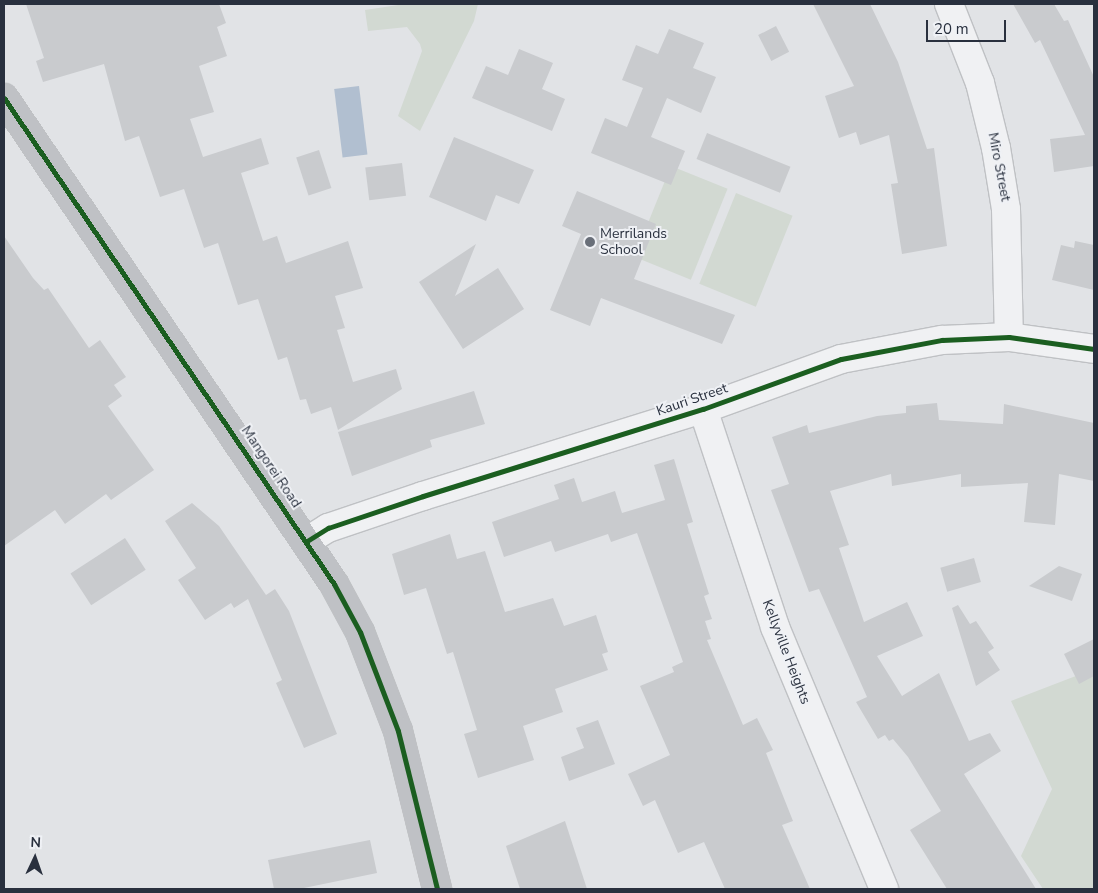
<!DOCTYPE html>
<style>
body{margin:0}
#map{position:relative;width:1098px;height:893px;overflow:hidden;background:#e1e3e6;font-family:"Nunito Sans",sans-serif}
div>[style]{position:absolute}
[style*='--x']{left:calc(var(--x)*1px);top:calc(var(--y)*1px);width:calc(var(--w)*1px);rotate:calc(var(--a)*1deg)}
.green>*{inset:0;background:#d2d9d2;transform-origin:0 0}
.water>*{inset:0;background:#b1bfd0;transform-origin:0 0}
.building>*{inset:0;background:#c9cbce;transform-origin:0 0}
.roads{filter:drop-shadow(1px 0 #bfc1c4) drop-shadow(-1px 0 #bfc1c4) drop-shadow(0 1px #bfc1c4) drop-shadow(0 -1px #bfc1c4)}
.minor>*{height:28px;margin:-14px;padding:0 14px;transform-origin:14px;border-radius:14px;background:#f0f1f3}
.secondary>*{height:28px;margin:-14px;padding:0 14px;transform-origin:14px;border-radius:14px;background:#bfc1c5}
.cycleway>*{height:5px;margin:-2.5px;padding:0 2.5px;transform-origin:2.5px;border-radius:2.5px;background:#1b5e20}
.dots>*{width:14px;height:14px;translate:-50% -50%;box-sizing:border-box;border:2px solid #eff1f5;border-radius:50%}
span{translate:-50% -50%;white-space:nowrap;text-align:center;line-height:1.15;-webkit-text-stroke:4px #eff1f5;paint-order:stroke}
.street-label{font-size:14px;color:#29303e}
.poi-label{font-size:14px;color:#29303e}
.left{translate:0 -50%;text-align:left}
.frame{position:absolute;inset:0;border:5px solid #29303e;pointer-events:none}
.north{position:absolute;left:10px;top:833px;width:50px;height:50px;-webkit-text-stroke:4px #eff1f5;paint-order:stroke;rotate:3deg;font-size:14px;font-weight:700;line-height:20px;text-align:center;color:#29303e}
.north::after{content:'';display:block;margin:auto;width:18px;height:22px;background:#29303e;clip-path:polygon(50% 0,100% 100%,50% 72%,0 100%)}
.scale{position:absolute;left:926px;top:20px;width:80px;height:22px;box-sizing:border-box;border:2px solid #29303e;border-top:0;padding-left:6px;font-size:15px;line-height:18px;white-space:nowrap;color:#29303e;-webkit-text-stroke:4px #eff1f5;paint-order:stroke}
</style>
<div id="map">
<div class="green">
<div style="clip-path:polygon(405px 4px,478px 4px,474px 21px,420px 131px,398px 116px,422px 51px,420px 44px,407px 27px,368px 31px,365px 10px)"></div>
<div style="left:671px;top:166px;width:61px;height:98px;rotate:22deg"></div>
<div style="left:736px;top:193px;width:61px;height:98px;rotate:22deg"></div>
<div style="clip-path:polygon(1094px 669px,1094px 889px,1043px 889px,1021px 856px,1052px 789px,1011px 701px)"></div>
</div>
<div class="water">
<div style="left:359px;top:86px;width:69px;height:25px;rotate:83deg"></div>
</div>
<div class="building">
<div style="clip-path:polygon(26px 4px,219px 4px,226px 23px,217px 27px,227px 56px,199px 66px,214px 112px,190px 119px,203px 157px,261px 138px,269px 164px,241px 173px,263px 241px,277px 236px,286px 263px,348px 241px,363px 288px,335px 296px,345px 328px,337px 330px,353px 382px,396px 369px,402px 389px,338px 430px,331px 407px,311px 414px,306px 399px,300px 400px,287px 357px,278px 360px,258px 299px,238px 305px,218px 243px,204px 248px,184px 189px,160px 197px,139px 136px,125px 141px,104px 64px,43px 82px,36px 61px,44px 58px)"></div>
<div style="clip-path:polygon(813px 4px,870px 4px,898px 62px,927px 149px,934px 148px,947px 246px,902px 254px,891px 184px,898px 183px,889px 135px,860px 145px,856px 132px,839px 138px,825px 96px,854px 86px)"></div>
<div style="clip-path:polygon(1013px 4px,1054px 4px,1064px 21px,1068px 20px,1094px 77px,1094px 166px,1054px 172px,1050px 139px,1085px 135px,1040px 40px,1035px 43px)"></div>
<div style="left:776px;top:26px;width:29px;height:20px;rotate:63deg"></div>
<div style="clip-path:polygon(669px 29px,704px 43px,693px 68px,716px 77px,701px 113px,667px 98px,651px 137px,685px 151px,671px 185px,591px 153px,605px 118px,627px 127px,643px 88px,622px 80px,636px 45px,658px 54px)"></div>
<div style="clip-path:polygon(519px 49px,553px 63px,542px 89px,565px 99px,552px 131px,472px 98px,486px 66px,508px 75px)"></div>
<div style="left:707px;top:133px;width:90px;height:28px;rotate:22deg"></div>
<div style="clip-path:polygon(454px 137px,534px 170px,519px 204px,496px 195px,486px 221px,429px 197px)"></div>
<div style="left:319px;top:150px;width:40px;height:24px;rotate:72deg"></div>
<div style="left:402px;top:163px;width:33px;height:37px;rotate:83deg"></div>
<div style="clip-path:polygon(577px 191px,656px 224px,634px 279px,735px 315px,722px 344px,601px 298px,590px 326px,550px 310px,581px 234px,562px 226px)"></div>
<div style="clip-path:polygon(4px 236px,33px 278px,44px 290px,48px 288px,89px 348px,100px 340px,126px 377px,114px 385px,122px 396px,108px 406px,154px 470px,111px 500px,106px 494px,65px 524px,55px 510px,4px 546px)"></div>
<div style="clip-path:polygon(1075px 241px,1094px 245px,1094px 290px,1052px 280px,1061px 245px,1074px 248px)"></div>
<div style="clip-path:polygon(476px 244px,455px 296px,498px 268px,524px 309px,463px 349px,419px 282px)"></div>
<div style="clip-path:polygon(474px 391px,485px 424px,430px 440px,432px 447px,352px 476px,338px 432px)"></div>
<div style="clip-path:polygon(937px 403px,939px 420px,1003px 424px,1004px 404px,1094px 423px,1094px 481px,1059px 474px,1055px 525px,1024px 522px,1028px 483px,961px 487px,961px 474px,892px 486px,891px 474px,830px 491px,849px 545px,839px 548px,864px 622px,907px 602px,923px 636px,877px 656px,902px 696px,939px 673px,969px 741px,990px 733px,1001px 751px,964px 774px,1036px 889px,947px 889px,910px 830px,941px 811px,908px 757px,893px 739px,889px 741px,885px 735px,878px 739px,856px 702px,867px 697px,819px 589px,809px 592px,771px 490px,789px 484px,772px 437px,807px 425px,809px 433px,877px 416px,906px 413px,906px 406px)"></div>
<div style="clip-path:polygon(674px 459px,693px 522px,687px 524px,709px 594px,704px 596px,712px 619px,705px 621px,711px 639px,707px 640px,743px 725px,757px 718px,773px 750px,766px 753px,793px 821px,782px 825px,810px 889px,725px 889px,704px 842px,678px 853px,655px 800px,643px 806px,628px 774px,670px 755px,640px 686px,674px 672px,672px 667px,683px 662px,637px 533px,611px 542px,608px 534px,555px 552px,551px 541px,504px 557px,492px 522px,559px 499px,554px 485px,574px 478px,582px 502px,615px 491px,622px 513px,665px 500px,654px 465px)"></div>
<div style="clip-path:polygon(192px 503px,219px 526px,266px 595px,275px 589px,289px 611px,337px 734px,304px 748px,276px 683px,282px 680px,248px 599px,234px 608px,231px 603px,205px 620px,178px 580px,196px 568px,165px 521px)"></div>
<div style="clip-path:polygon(450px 534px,457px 559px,485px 551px,505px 612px,553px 598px,564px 626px,596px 615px,608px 652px,602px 654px,608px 670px,555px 689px,563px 712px,523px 726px,534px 760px,478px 778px,464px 734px,477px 730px,453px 652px,447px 654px,426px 588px,404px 595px,392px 554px)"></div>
<div style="left:125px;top:538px;width:38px;height:65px;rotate:57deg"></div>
<div style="left:974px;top:558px;width:25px;height:35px;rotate:74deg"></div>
<div style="clip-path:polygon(1059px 566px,1082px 574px,1072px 601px,1029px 586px)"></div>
<div style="clip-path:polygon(958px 605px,970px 624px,976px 621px,994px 648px,988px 652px,1000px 670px,976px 686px,952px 608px)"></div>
<div style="clip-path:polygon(1094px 639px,1094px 676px,1079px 684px,1064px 654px)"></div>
<div style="clip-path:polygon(598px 720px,615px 764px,569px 781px,561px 757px,584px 748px,576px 728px)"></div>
<div style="clip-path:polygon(565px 821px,587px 889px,520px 889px,506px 846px)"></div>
<div style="clip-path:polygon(370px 840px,377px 873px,299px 889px,274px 889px,268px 860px)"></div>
</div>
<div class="roads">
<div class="minor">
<div style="--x:949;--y:4;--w:85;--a:68.6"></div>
<div style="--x:980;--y:83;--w:67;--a:76.2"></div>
<div style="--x:996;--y:148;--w:62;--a:80.7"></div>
<div style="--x:1006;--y:209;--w:128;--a:88.7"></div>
<div style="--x:703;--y:409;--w:230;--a:71.7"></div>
<div style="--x:775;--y:627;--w:284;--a:67.4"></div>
<div style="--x:307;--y:541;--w:25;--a:-32"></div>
<div style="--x:328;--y:528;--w:100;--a:-18.6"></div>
<div style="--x:423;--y:496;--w:293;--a:-17.3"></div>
<div style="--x:703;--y:409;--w:147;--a:-19.9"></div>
<div style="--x:841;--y:359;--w:103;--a:-10.7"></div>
<div style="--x:942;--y:340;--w:67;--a:-2.6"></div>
<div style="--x:1009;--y:337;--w:86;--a:8"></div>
</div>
<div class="secondary">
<div style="--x:4;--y:98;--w:587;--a:55.82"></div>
<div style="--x:334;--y:584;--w:55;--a:61.6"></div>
<div style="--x:360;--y:632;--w:106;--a:69"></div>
<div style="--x:398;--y:731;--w:163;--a:76.1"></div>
</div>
</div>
<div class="cycleway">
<div style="--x:4;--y:98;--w:587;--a:55.82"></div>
<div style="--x:334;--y:584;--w:55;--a:61.6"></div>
<div style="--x:360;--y:632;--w:106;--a:69"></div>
<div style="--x:398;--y:731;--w:163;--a:76.1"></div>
<div style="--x:307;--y:541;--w:25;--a:-32"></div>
<div style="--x:328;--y:528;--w:100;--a:-18.6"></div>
<div style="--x:423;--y:496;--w:293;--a:-17.3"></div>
<div style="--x:703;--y:409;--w:147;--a:-19.9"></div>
<div style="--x:841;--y:359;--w:103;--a:-10.7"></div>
<div style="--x:942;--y:340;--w:67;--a:-2.6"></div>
<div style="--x:1009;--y:337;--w:86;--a:8"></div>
</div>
<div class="dots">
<div style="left:590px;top:242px;background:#696f79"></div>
</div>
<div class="street-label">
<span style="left:999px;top:167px;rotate:79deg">Miro Street</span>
<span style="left:692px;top:400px;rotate:-19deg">Kauri Street</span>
<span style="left:271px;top:467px;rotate:56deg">Mangorei Road</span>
<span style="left:786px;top:652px;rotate:69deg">Kellyville Heights</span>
</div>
<div class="poi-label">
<span class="left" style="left:600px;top:242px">Merrilands<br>School</span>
</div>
<div class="frame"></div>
<div class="north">N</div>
<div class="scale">20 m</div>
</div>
